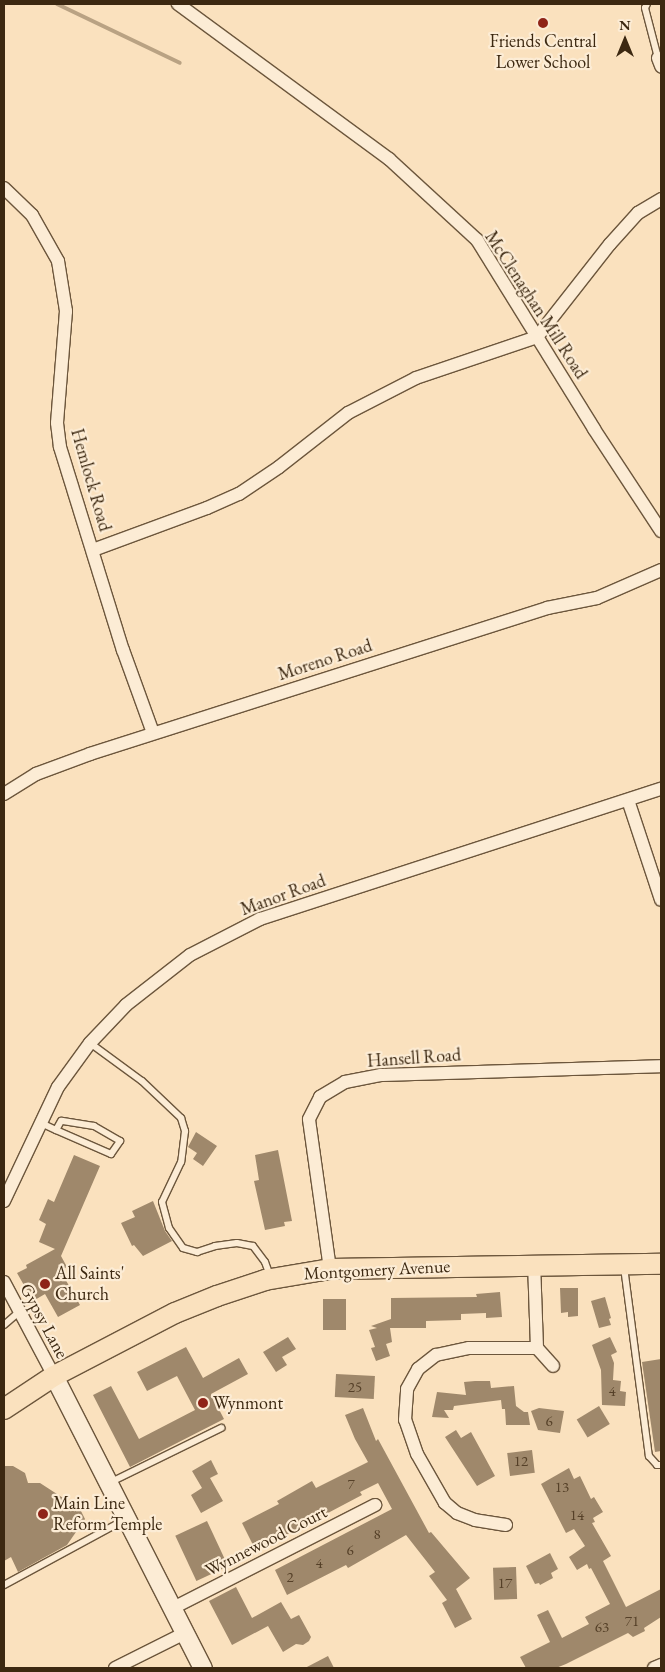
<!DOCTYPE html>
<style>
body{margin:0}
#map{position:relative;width:665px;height:1672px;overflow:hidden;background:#fae1be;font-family:"EB Garamond",serif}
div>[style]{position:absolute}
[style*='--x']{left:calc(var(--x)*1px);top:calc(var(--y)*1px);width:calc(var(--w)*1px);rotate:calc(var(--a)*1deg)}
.stream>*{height:4px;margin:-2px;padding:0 2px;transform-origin:2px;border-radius:2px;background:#b9a283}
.building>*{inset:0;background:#9f886b;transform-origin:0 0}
.roads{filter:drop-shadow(1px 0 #6c563c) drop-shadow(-1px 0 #6c563c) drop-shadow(0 1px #6c563c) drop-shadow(0 -1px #6c563c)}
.lane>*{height:6px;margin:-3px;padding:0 3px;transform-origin:3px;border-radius:3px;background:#fcecd5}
.street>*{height:12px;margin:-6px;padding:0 6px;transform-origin:6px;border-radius:6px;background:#fcecd5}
.secondary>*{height:18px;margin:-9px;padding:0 9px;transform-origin:9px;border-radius:9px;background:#fcecd5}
.primary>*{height:20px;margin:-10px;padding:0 10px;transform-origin:10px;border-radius:10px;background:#fae1be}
.dots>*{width:14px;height:14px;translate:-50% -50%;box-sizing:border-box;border:2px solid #fcecd5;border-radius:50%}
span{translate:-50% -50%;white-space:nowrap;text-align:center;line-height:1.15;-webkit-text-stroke:4.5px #fcecd5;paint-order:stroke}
.number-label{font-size:15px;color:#554028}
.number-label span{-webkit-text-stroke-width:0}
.poi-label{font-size:18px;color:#3c2811}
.left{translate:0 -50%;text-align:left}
.street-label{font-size:18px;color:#3c2811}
.frame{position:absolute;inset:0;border:5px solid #3c2811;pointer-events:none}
.north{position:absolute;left:600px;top:15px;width:50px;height:50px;-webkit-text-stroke:4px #fcecd5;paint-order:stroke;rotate:0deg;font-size:14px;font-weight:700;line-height:20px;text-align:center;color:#3c2811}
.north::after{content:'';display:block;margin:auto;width:18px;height:22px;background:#3c2811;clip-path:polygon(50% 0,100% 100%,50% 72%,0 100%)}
</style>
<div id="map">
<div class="stream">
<div style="--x:57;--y:4;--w:136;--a:25.6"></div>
</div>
<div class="building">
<div style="clip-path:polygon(196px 1132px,217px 1146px,203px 1166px,193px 1159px,197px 1153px,188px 1147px)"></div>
<div style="clip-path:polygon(278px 1150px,292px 1221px,284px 1222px,285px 1226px,265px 1230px,254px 1181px,259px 1180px,255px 1155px)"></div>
<div style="clip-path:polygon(74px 1155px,100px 1166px,61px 1256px,67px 1267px,60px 1270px,80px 1305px,58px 1317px,45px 1294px,33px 1301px,17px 1273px,27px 1268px,26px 1265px,55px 1249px,39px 1242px,46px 1224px,39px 1220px,48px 1199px,54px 1202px)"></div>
<div style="clip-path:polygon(153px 1201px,165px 1231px,172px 1241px,143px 1256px,134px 1245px,132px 1246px,121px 1223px,135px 1217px,132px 1211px)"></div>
<div style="clip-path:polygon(560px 1288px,578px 1288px,578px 1316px,568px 1317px,568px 1312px,561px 1313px)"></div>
<div style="clip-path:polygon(500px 1292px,502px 1317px,486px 1318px,486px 1313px,461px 1314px,461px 1320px,426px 1321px,426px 1328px,390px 1328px,392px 1342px,386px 1344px,390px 1356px,376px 1361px,371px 1348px,375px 1347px,369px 1330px,377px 1328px,371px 1326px,391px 1319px,391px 1298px,477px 1297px,476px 1294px)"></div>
<div style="clip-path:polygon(605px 1297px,611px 1318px,609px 1319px,611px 1325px,599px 1328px,591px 1301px)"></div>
<div style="left:346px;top:1299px;width:31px;height:23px;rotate:90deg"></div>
<div style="clip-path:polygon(288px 1337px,296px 1349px,282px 1357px,287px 1365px,276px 1372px,263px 1352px)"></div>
<div style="clip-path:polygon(610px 1337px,617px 1352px,611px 1355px,614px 1363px,613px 1380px,621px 1381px,620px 1391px,626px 1392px,625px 1406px,602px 1405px,601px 1370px,592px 1345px)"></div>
<div style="clip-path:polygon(186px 1347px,203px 1378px,239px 1358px,248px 1374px,211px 1394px,224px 1419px,130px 1467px,93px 1395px,111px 1386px,139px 1439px,195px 1410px,177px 1376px,147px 1391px,137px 1372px)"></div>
<div style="clip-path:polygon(661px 1359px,661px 1451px,655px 1452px,642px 1362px)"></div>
<div style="left:336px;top:1374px;width:39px;height:23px;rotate:3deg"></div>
<div style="clip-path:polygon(475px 1381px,490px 1381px,491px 1388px,514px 1386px,516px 1406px,524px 1412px,528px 1412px,530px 1425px,506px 1425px,505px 1409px,502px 1409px,501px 1400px,454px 1406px,453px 1410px,444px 1410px,449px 1418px,432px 1417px,437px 1392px,466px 1395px,464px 1382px)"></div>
<div style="left:599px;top:1406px;width:21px;height:26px;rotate:59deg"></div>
<div style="clip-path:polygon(363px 1408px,376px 1441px,378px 1439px,429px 1533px,431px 1532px,470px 1578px,456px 1589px,472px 1619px,455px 1628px,442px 1603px,447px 1600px,429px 1576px,435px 1572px,406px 1535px,348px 1568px,346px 1565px,287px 1595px,275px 1570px,392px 1509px,378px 1483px,360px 1492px,362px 1495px,256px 1551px,242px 1523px,279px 1504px,277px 1501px,312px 1481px,316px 1488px,368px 1462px,355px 1439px,345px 1415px)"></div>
<div style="clip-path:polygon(539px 1408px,564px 1411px,560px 1433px,538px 1430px,531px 1411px)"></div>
<div style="clip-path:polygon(456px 1430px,461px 1438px,471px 1432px,495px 1476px,477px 1486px,445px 1437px)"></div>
<div style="left:532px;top:1450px;width:23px;height:25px;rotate:83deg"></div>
<div style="clip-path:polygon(211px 1460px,218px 1474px,210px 1478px,223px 1501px,201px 1513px,191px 1495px,202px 1488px,192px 1471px)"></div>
<div style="clip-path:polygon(4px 1466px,13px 1466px,25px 1473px,28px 1483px,40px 1483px,80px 1509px,85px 1519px,67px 1545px,18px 1572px,11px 1557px,4px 1561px)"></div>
<div style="clip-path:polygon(569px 1468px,574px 1479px,580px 1476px,591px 1499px,594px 1497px,603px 1512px,593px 1518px,595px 1522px,592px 1523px,611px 1556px,603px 1561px,626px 1607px,661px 1589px,661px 1617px,644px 1628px,645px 1631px,633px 1637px,628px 1633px,566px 1664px,556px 1668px,526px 1668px,520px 1657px,550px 1642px,537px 1615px,548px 1610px,562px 1638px,589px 1624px,585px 1617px,610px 1604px,591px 1568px,589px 1569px,587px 1564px,577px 1570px,569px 1557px,585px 1546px,574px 1529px,566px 1533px,541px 1484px)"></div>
<div style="left:207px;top:1521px;width:50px;height:35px;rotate:65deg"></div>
<div style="clip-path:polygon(550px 1553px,558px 1569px,551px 1573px,553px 1578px,540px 1585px,539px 1583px,535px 1584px,526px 1566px)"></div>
<div style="left:516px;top:1567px;width:32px;height:23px;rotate:88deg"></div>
<div style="clip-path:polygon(236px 1587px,252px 1618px,281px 1602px,291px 1619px,299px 1615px,311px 1637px,309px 1641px,303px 1645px,296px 1644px,283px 1652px,268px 1626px,232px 1645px,209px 1601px)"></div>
<div style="clip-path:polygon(328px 1656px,334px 1668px,305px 1668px)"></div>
</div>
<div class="roads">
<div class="lane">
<div style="--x:647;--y:4;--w:4;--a:117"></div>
<div style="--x:645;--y:8;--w:52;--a:75.4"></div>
<div style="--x:90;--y:1043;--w:64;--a:36.2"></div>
<div style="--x:142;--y:1081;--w:54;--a:43.5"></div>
<div style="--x:181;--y:1118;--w:14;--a:73"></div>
<div style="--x:185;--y:1131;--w:31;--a:97"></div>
<div style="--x:181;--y:1162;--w:44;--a:115.4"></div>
<div style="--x:162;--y:1202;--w:27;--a:75"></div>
<div style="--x:169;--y:1228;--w:24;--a:55"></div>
<div style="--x:183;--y:1248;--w:15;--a:16"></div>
<div style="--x:197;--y:1252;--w:19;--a:-18"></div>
<div style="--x:215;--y:1246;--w:22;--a:-8"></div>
<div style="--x:237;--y:1243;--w:16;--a:11"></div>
<div style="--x:253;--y:1246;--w:20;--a:53"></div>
<div style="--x:265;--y:1262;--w:15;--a:70"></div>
<div style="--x:41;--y:1123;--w:17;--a:25"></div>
<div style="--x:56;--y:1130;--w:60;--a:23.6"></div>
<div style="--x:111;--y:1154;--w:16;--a:-55"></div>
<div style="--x:120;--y:1141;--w:30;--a:-150"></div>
<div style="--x:94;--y:1126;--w:33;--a:-171"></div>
<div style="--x:61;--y:1121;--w:10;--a:119"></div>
<div style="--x:624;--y:1267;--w:191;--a:82.5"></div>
<div style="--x:649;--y:1456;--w:12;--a:48"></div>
<div style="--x:657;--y:1465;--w:4;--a:0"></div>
<div style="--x:4;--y:1325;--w:20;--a:-41"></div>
<div style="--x:111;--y:1482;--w:123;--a:-26.1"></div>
<div style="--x:4;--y:1585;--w:139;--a:-28.4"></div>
</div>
<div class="street">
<div style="--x:178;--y:4;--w:262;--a:36.3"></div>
<div style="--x:389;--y:159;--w:120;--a:42.6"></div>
<div style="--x:477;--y:240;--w:222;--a:58.2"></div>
<div style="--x:594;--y:429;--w:122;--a:56.7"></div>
<div style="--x:658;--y:58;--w:9;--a:69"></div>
<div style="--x:4;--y:188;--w:39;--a:44"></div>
<div style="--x:32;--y:215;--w:53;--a:60.5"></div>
<div style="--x:58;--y:261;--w:51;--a:80.9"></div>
<div style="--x:66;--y:311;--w:112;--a:94.6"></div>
<div style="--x:57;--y:423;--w:24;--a:83"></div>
<div style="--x:60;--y:447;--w:213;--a:72.8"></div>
<div style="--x:123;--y:650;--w:88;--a:70.1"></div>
<div style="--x:93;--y:550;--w:121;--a:-20.2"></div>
<div style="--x:207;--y:508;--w:35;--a:-24"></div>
<div style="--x:239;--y:494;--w:48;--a:-34"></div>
<div style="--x:279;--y:467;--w:88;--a:-38"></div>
<div style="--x:348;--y:413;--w:76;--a:-27.2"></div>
<div style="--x:416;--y:378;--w:128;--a:-18.7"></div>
<div style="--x:537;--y:337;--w:118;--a:-51.9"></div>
<div style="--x:610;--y:244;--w:42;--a:-47.9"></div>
<div style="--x:638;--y:213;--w:27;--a:-31"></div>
<div style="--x:4;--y:794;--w:38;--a:-32"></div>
<div style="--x:36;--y:774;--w:58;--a:-20.3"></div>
<div style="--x:90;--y:754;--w:480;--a:-17.7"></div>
<div style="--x:547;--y:608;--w:51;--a:-11.3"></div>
<div style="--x:597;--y:598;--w:70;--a:-23.6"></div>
<div style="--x:628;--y:800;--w:105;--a:71.7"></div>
<div style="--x:4;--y:1201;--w:126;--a:-64.7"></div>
<div style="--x:58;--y:1087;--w:54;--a:-54"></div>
<div style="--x:90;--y:1043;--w:52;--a:-46.5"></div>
<div style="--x:126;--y:1005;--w:81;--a:-38"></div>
<div style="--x:190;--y:955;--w:79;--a:-27.2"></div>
<div style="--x:260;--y:919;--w:422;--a:-18"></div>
<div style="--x:330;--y:1269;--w:151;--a:-98"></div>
<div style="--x:309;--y:1119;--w:25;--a:-63"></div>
<div style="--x:320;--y:1097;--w:29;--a:-31"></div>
<div style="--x:345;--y:1082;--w:37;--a:-11"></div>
<div style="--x:381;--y:1075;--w:280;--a:-1.8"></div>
<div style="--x:4;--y:1282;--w:106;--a:62"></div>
<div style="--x:537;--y:1348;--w:24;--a:48"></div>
<div style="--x:506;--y:1525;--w:31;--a:-171"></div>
<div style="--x:475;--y:1520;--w:19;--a:-159"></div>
<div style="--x:457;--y:1513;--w:16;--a:-140"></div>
<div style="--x:445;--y:1503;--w:56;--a:-119.7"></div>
<div style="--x:417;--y:1454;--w:36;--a:-109"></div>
<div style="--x:405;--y:1420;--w:31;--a:-86"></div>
<div style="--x:407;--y:1389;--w:23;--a:-61"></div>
<div style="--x:418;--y:1369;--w:23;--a:-38"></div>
<div style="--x:436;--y:1355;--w:34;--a:-12"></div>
<div style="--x:469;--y:1348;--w:68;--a:0"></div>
<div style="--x:537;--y:1348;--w:84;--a:-92"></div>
<div style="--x:173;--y:1608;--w:227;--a:-27"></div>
<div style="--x:115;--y:1668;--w:78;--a:-26.6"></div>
<div style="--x:654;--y:1668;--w:8;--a:-23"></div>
</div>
<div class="secondary">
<div style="--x:54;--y:1376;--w:328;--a:63"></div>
</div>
<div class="primary">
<div style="--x:4;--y:1409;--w:60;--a:-33.4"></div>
<div style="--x:54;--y:1376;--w:136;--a:-27.5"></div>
<div style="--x:175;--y:1313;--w:45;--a:-22"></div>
<div style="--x:217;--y:1296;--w:51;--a:-18.4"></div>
<div style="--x:265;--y:1280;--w:66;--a:-9.6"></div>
<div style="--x:330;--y:1269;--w:331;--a:-0.9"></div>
</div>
</div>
<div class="dots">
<div style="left:543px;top:23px;background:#8f2418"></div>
<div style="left:45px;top:1284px;background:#8f2418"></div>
<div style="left:203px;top:1403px;background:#8f2418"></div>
<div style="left:43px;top:1514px;background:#8f2418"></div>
</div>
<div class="number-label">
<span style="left:355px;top:1387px">25</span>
<span style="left:612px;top:1391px">4</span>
<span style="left:549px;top:1421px">6</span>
<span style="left:521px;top:1461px">12</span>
<span style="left:351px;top:1484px">7</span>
<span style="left:562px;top:1487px">13</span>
<span style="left:577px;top:1515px">14</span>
<span style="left:377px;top:1534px">8</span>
<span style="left:350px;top:1550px">6</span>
<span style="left:319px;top:1563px">4</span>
<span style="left:290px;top:1577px">2</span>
<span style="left:505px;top:1583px">17</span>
<span style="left:632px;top:1621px">71</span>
<span style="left:602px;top:1627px">63</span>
</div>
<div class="poi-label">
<span style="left:543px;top:52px">Friends Central<br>Lower School</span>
<span class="left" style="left:55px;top:1284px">All Saints'<br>Church</span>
<span class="left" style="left:213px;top:1403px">Wynmont</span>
<span class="left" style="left:53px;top:1514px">Main Line<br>Reform Temple</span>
</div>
<div class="street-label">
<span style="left:536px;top:305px;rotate:57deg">McClenaghan Mill Road</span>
<span style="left:91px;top:480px;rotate:74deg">Hemlock Road</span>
<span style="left:325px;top:660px;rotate:-18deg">Moreno Road</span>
<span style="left:283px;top:895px;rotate:-20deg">Manor Road</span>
<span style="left:414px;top:1058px;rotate:-4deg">Hansell Road</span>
<span style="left:377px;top:1270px;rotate:-3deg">Montgomery Avenue</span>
<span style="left:44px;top:1321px;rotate:62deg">Gypsy Lane</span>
<span style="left:266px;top:1541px;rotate:-27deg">Wynnewood Court</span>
</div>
<div class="frame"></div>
<div class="north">N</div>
</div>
